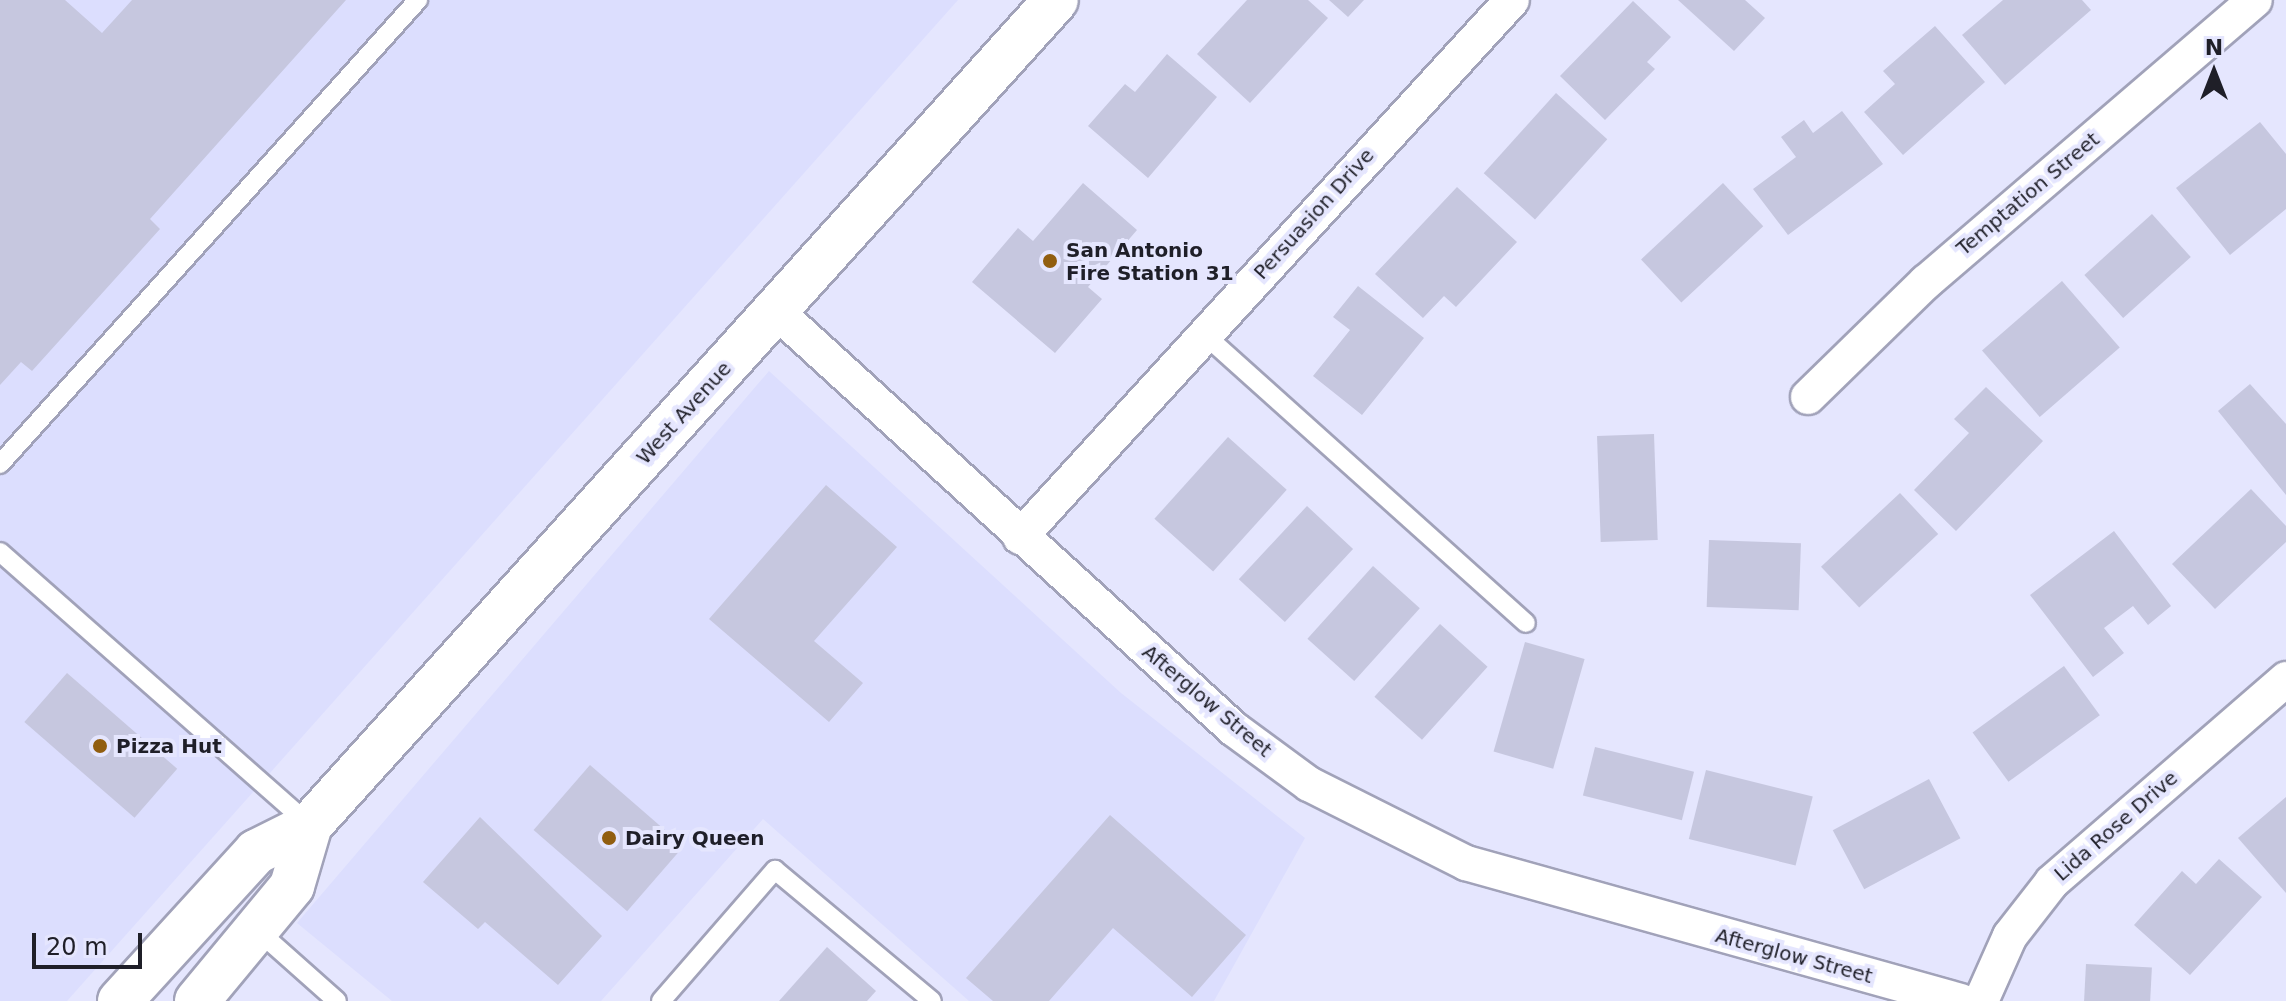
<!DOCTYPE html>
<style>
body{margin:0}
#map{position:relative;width:2286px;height:1001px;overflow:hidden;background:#e5e6fe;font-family:"DejaVu Sans",sans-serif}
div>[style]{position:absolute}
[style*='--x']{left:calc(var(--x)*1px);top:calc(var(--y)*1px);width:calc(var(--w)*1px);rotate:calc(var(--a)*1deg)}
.built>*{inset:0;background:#dcdefe}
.building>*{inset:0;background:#c6c7df;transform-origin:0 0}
.roads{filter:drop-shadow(2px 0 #a1a2b9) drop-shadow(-2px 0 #a1a2b9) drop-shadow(0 2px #a1a2b9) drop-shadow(0 -2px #a1a2b9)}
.service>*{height:18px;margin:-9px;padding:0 9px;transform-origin:9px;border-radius:9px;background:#fff}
.minor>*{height:34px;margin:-17px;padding:0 17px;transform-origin:17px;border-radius:17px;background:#fff}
.secondary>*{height:44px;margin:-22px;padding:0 22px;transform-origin:22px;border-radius:22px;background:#fff}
.dots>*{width:22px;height:22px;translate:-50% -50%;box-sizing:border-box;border:4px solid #e5e6fe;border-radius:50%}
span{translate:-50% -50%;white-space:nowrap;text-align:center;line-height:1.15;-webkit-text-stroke:8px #e5e6fe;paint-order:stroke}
.street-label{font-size:20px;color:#1f1f28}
.poi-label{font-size:20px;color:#1f1f28;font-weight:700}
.left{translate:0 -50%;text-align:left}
.north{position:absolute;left:2174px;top:32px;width:80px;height:80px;-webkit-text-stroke:6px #e5e6fe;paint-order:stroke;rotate:0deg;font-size:22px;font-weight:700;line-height:32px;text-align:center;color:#1f1f28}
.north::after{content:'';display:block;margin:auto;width:28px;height:36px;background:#1f1f28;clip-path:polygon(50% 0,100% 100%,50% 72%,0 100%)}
.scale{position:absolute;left:32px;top:933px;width:110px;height:36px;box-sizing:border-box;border:4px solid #1f1f28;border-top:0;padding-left:10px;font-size:24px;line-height:28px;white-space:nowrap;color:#1f1f28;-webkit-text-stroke:6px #e5e6fe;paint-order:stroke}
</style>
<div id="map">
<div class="built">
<div style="clip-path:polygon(0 0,958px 0,67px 1001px,0 1001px)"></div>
<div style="clip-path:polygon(769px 371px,1121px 693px,1305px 838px,1214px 1001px,969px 1001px,763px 819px,601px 1001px,392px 1001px,297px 923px)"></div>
</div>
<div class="building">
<div style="clip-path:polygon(0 0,65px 0,102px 33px,132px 0,346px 0,150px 219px,160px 229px,32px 371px,21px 362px,0 385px)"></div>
<div style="clip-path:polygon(1247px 0,1308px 0,1328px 18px,1250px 103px,1197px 54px)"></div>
<div style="clip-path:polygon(1329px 0,1364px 0,1348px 17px)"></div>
<div style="clip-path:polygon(1678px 0,1745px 0,1765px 18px,1734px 51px)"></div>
<div style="clip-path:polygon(2003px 0,2082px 0,2091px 10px,2005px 85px,1962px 35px)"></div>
<div style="clip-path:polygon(1633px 1px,1671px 37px,1647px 62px,1655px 69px,1605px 120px,1560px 76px)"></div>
<div style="clip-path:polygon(1935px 26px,1985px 82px,1903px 155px,1864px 112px,1895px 84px,1883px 71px)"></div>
<div style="clip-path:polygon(1167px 54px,1217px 97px,1148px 178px,1088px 126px,1125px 84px,1135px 92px)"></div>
<div style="left:1556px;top:93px;width:69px;height:108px;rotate:42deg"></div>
<div style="clip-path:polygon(1842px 111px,1883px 164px,1788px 235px,1753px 189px,1796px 157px,1781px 137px,1804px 120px,1813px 133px)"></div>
<div style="clip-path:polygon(2260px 122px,2286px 154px,2286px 209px,2230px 255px,2176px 188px)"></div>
<div style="clip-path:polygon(1083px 183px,1137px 230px,1088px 287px,1102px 299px,1055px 353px,972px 282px,1018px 228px,1033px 241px)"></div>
<div style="left:1723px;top:183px;width:59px;height:112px;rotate:47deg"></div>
<div style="clip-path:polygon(1457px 187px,1517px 242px,1456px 307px,1444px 296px,1423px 318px,1375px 274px)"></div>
<div style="left:2152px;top:214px;width:58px;height:91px;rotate:48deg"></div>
<div style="left:2062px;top:281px;width:88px;height:106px;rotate:49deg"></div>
<div style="clip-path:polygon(1358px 286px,1424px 338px,1362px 415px,1313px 376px,1350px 330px,1333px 317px)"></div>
<div style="clip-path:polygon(2250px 384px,2286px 424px,2286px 495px,2218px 411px)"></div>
<div style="clip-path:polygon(1986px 387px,2043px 441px,1956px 531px,1914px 490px,1969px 433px,1954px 419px)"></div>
<div style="left:1654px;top:434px;width:106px;height:57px;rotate:88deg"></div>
<div style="left:1228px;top:437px;width:79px;height:110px;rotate:42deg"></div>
<div style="clip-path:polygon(826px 485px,897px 547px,814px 641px,863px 683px,829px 722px,709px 619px)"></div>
<div style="clip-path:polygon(2251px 489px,2286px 526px,2286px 542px,2215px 609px,2172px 564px)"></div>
<div style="left:1900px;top:493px;width:56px;height:108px;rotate:47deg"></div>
<div style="left:1307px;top:506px;width:63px;height:100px;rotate:43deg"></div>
<div style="clip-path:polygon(2114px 531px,2171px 606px,2148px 625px,2133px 606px,2104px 628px,2124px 653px,2093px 677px,2030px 595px)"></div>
<div style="left:1709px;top:540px;width:92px;height:67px;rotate:2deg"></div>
<div style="left:1373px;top:566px;width:63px;height:98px;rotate:42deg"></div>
<div style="left:1440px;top:624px;width:64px;height:98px;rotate:42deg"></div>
<div style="left:1525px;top:642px;width:62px;height:114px;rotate:16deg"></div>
<div style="left:2064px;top:666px;width:61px;height:113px;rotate:54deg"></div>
<div style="left:67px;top:673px;width:146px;height:65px;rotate:41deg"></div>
<div style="left:1595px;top:747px;width:102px;height:50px;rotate:14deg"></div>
<div style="left:590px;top:765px;width:124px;height:86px;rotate:41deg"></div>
<div style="left:1706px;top:770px;width:110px;height:71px;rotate:14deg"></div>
<div style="left:1929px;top:779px;width:67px;height:109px;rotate:62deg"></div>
<div style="clip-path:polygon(2286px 797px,2286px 893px,2238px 838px)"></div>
<div style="clip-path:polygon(1110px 815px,1246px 935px,1192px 997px,1113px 928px,1049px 1001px,993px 1001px,966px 978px)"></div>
<div style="clip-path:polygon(480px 817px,602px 936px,558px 985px,485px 922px,478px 929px,423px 882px)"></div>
<div style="clip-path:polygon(2219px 859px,2262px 897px,2190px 975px,2134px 925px,2182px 871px,2196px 884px)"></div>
<div style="clip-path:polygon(827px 947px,876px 991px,867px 1001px,779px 1001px)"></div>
<div style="left:2086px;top:964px;width:66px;height:37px;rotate:3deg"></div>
</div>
<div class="roads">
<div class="service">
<div style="--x:1205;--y:335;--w:431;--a:41.9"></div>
<div style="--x:0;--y:464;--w:625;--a:-47.99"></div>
<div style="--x:0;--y:552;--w:413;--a:41.4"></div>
<div style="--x:256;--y:929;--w:108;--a:41.6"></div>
<div style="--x:661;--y:1001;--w:174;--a:-49"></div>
<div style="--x:775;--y:870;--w:204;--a:39.8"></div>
</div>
<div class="minor">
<div style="--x:776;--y:311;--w:620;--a:42.39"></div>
<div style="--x:1234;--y:729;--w:93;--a:36.3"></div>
<div style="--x:1309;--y:784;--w:176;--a:26.7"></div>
<div style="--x:1466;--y:863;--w:514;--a:15.58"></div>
<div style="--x:1808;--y:397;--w:165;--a:-44.3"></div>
<div style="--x:1926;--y:282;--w:433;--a:-40.6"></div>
<div style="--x:1020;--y:537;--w:728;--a:-47.5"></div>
<div style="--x:1981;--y:1001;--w:71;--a:-66"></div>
<div style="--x:2010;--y:936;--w:68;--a:-52.1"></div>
<div style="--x:2052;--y:882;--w:310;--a:-40.9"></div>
</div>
<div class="secondary">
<div style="--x:120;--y:1001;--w:202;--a:-47.6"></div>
<div style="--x:256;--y:852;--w:60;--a:-26.6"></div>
<div style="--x:310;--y:825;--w:1112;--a:-47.88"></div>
<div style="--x:197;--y:1001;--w:149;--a:-50.4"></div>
<div style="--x:292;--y:886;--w:64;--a:-73.6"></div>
</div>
</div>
<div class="dots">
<div style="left:1050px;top:261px;background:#915e10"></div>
<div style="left:100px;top:746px;background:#915e10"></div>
<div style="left:609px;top:838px;background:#915e10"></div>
</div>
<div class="street-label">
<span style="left:2028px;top:194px;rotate:-40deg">Temptation Street</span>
<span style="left:1314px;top:214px;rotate:-48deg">Persuasion Drive</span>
<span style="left:684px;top:413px;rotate:-48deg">West Avenue</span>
<span style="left:1207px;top:701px;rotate:40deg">Afterglow Street</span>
<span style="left:2116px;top:826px;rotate:-41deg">Lida Rose Drive</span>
<span style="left:1794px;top:956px;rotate:15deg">Afterglow Street</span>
</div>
<div class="poi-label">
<span class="left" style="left:1066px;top:262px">San Antonio<br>Fire Station 31</span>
<span class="left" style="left:116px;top:746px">Pizza Hut</span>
<span class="left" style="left:625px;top:838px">Dairy Queen</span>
</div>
<div class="north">N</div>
<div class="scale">20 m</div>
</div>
